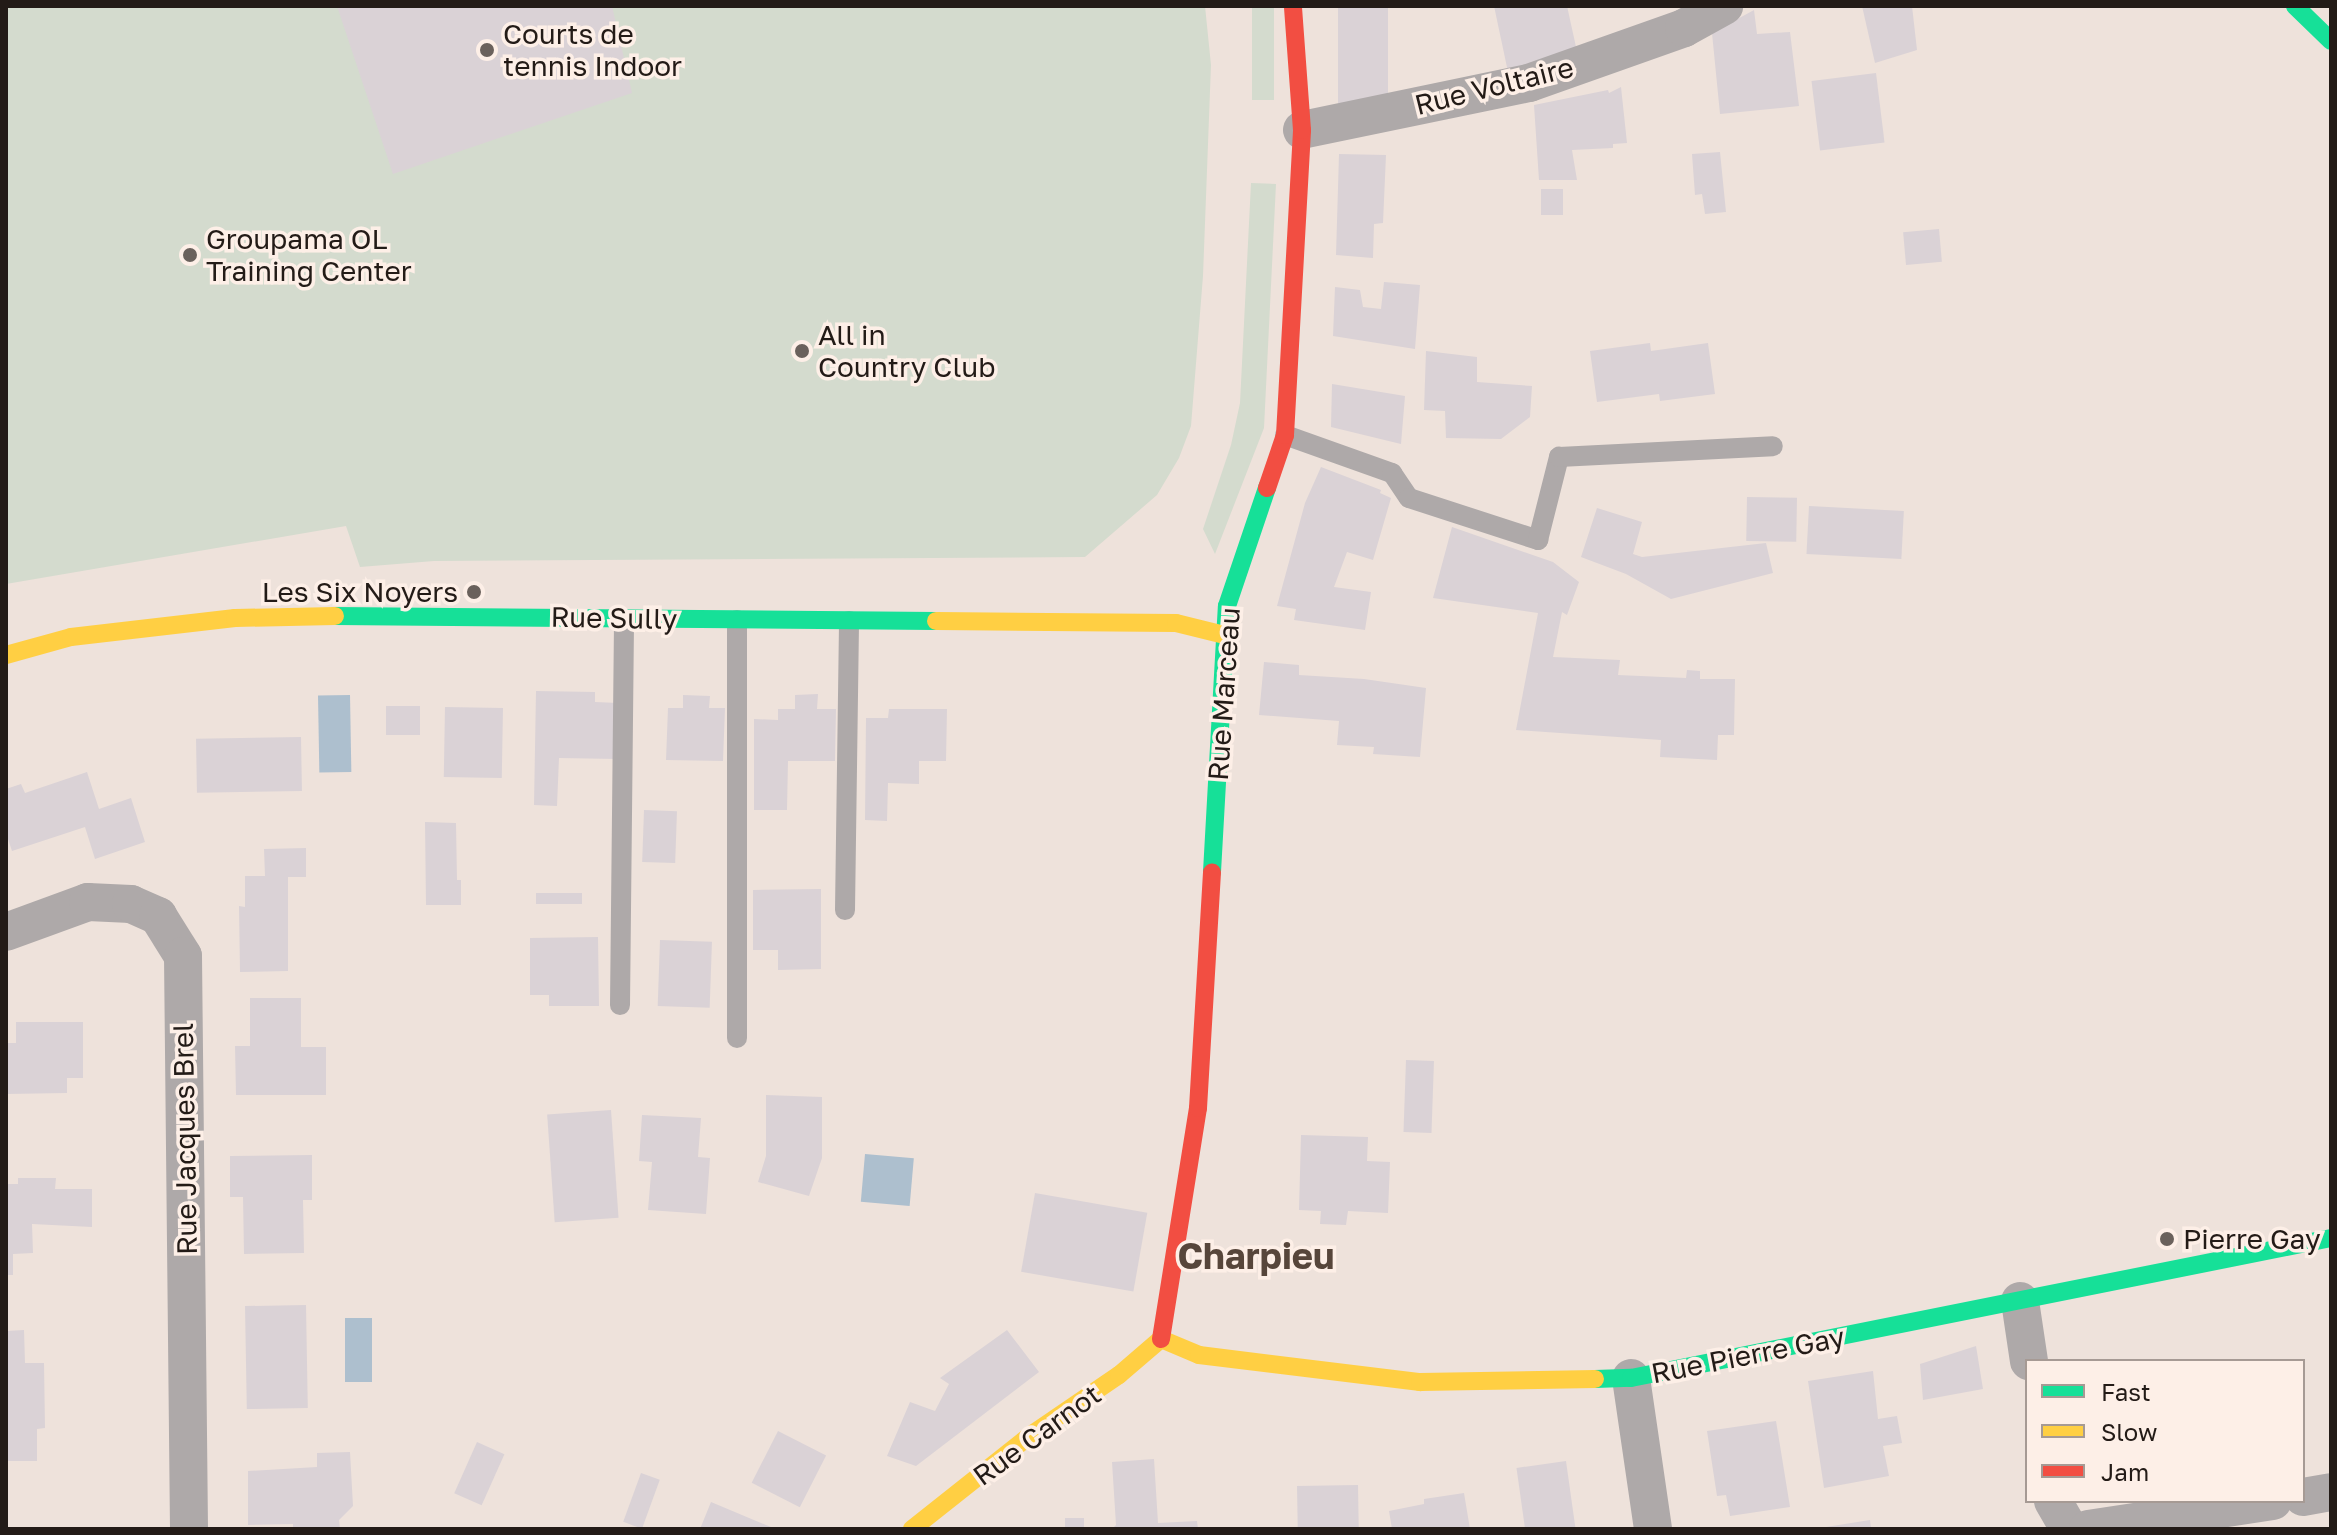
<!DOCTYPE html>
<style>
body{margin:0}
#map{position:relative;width:2337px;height:1535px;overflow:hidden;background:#eee2db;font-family:"Golos Text",sans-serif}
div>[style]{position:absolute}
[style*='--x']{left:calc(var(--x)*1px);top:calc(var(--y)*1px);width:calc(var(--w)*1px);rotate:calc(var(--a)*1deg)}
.green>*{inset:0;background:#d4dbce;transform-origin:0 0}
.water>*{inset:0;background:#adbfce;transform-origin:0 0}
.building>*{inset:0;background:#dad2d6;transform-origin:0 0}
.lane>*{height:20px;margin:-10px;padding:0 10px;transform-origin:10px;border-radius:10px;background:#aea9a9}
.street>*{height:38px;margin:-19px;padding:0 19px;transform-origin:19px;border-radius:19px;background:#aea9a9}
.fast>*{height:18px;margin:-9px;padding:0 9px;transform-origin:9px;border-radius:9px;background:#16e098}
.slow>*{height:18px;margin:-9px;padding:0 9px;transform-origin:9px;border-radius:9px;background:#ffcf43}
.jam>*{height:18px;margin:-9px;padding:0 9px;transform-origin:9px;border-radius:9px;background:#f24e42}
.dots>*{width:22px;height:22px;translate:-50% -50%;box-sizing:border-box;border:4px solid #fdefe7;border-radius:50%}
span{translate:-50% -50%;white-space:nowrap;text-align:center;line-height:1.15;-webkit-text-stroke:7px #fdefe7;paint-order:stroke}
.poi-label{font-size:28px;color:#231b17}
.left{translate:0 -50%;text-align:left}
.right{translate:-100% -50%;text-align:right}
.street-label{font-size:28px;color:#231b17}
.district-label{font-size:36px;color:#57463b;font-weight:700}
.frame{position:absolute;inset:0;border:8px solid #231b17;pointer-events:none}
.legend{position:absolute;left:2025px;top:1359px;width:280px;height:144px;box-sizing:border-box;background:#fdefe7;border:2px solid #a69a94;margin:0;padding:10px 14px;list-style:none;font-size:24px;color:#231b17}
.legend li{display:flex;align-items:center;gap:16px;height:40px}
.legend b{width:40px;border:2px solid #a69a94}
</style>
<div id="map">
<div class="green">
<div style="clip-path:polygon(6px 6px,1205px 6px,1211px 65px,1203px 276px,1191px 426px,1179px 458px,1157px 495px,1085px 557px,434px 561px,360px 567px,346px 526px,6px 584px)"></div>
<div style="left:1252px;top:6px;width:22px;height:94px"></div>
<div style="clip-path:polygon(1251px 183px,1276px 184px,1264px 428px,1215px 554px,1203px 529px,1231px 445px,1240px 403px)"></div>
</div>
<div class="water">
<div style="left:350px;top:695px;width:77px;height:32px;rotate:89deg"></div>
<div style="left:865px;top:1154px;width:49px;height:48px;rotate:5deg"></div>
<div style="left:345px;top:1318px;width:27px;height:64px"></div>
</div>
<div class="building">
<div style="clip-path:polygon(337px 6px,612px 6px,632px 93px,393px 174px)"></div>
<div style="left:1338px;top:6px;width:50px;height:97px"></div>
<div style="clip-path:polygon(1494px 6px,1567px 6px,1578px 56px,1508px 72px)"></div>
<div style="clip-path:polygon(1862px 6px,1912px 6px,1917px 50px,1875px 63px)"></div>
<div style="clip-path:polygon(1754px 10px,1757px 34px,1790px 32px,1799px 106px,1720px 114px,1712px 33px)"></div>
<div style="left:1876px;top:73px;width:70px;height:65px;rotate:83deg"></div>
<div style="clip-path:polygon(1621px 87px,1627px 143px,1613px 144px,1613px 148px,1572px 150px,1577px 180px,1539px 180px,1534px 105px,1608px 90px,1609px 93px)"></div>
<div style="clip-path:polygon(1720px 152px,1726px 212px,1705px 214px,1702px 194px,1695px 195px,1692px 154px)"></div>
<div style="clip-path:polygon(1339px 154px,1386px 155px,1383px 223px,1374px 224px,1373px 258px,1336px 255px)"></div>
<div style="left:1541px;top:189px;width:22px;height:26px"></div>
<div style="left:1939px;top:229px;width:33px;height:36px;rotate:85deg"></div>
<div style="clip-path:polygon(1384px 282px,1420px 285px,1415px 349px,1333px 336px,1335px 287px,1360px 290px,1363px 307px,1381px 309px)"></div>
<div style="clip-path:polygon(1650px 343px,1651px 351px,1708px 343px,1715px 394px,1660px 401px,1659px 394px,1597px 402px,1590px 351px)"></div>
<div style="clip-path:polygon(1426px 351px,1477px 357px,1477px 382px,1532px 386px,1530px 417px,1501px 439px,1446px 438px,1445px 411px,1424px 410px)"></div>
<div style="clip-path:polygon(1332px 384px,1405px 396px,1401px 444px,1331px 427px)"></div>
<div style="clip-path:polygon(1321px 467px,1381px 490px,1380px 493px,1391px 498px,1373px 560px,1347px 552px,1334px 587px,1371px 592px,1365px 630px,1294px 620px,1296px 609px,1277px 606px,1305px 503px)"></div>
<div style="left:1747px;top:497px;width:50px;height:44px;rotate:1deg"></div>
<div style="left:1809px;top:506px;width:95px;height:48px;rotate:3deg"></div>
<div style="clip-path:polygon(1597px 508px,1642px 522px,1633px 554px,1642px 557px,1766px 543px,1773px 573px,1671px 599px,1626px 574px,1581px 557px)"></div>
<div style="clip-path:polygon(1452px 527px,1553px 562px,1579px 582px,1567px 615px,1562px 612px,1553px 657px,1620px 660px,1618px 675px,1686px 678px,1687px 670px,1700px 671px,1700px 679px,1735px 679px,1734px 735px,1718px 735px,1717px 760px,1660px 757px,1661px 740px,1516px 730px,1538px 613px,1433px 598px)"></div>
<div style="clip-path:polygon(1264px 662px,1299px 665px,1299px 675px,1364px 679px,1426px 688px,1420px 757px,1373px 754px,1374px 747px,1337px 745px,1339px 721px,1259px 715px)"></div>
<div style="clip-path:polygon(536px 691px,595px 692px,595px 702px,618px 703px,617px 759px,559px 758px,557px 806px,534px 805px)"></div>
<div style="clip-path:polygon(818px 694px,817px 709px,836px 709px,835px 761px,788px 761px,787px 810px,754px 810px,754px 719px,778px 720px,778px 709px,795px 709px,795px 695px)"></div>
<div style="clip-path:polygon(683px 695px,710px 696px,709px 708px,725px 708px,723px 761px,666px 760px,668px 708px,683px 708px)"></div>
<div style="left:386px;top:706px;width:34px;height:29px"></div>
<div style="left:445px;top:707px;width:58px;height:70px;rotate:1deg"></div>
<div style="clip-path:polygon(889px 709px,947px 709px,946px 761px,919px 761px,919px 784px,888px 783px,887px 821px,865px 820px,866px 718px,888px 718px)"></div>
<div style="left:301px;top:737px;width:54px;height:105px;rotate:89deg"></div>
<div style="clip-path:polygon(87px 772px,99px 809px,131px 798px,145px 842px,95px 859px,85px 827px,12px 851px,6px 833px,6px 789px,21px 784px,25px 793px)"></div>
<div style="left:644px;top:810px;width:33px;height:52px;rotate:2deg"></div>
<div style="clip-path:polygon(425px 822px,456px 823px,457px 880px,461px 880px,461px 905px,426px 905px)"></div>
<div style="clip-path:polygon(306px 848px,306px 877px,288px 877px,288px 971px,240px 972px,239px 906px,245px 907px,245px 876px,265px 876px,264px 849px)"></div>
<div style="clip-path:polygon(821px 889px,821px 969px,778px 970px,778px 950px,753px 950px,753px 890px)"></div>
<div style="left:536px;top:893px;width:46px;height:11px"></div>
<div style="clip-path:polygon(598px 937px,599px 1006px,549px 1006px,549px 995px,530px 995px,530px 938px)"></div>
<div style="left:660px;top:940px;width:52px;height:66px;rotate:2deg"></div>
<div style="clip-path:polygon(250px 998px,301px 998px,301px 1047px,326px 1047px,326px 1095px,236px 1095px,235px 1046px,250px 1046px)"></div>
<div style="clip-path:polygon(16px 1022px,83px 1022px,83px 1078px,67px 1078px,67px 1093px,6px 1094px,6px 1043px,16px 1043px)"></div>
<div style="left:1406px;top:1060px;width:28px;height:72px;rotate:2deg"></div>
<div style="clip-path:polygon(766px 1095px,822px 1097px,822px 1158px,809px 1196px,758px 1182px,766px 1156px)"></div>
<div style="left:611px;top:1110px;width:108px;height:64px;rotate:86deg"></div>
<div style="clip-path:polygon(642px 1115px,701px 1118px,698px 1157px,710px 1158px,706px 1214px,648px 1210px,652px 1162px,639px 1161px)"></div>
<div style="clip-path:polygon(1301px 1135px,1368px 1137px,1367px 1161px,1390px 1162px,1388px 1213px,1348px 1211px,1346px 1225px,1320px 1224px,1321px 1211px,1299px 1210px)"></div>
<div style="clip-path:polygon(312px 1155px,312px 1200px,303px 1200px,304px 1253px,244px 1254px,243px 1197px,230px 1197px,230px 1156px)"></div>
<div style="clip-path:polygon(18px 1178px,56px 1178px,55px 1189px,92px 1189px,92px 1227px,32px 1224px,33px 1253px,13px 1254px,13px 1275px,6px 1275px,6px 1184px,18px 1184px)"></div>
<div style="left:1035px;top:1193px;width:114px;height:80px;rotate:10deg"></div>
<div style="left:306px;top:1305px;width:103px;height:61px;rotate:89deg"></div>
<div style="clip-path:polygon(24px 1330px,25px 1363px,44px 1363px,45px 1428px,37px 1429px,37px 1461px,6px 1461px,6px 1331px)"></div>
<div style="clip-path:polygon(1007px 1330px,1039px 1372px,916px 1466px,887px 1456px,910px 1402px,935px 1411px,949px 1384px,940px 1378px)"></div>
<div style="clip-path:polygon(1976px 1346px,1983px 1389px,1923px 1400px,1920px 1364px)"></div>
<div style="clip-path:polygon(1873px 1371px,1878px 1419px,1897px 1416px,1902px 1443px,1883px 1446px,1889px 1476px,1824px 1488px,1808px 1381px)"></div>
<div style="clip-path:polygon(1776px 1421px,1790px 1507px,1730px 1516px,1726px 1495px,1717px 1496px,1707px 1431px)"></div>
<div style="left:778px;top:1431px;width:54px;height:58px;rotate:27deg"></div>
<div style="left:477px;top:1442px;width:30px;height:56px;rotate:24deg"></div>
<div style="clip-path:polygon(350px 1452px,353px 1506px,339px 1520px,340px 1529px,293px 1529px,293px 1524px,248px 1525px,248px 1471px,317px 1467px,317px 1453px)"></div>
<div style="clip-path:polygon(1154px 1459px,1158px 1523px,1197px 1521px,1198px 1529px,1112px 1529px,1116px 1525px,1112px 1462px)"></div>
<div style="left:1566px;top:1461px;width:69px;height:50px;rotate:82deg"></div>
<div style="left:641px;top:1473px;width:20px;height:52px;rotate:20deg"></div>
<div style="left:1358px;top:1485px;width:44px;height:61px;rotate:89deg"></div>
<div style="clip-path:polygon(1464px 1493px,1470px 1529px,1392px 1529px,1389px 1511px,1424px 1504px,1424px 1499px)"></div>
<div style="clip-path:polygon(711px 1502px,766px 1525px,776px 1529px,700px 1529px)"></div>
<div style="left:1065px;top:1518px;width:19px;height:11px"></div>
<div style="clip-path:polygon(1870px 1520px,1871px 1529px,1826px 1529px,1826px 1527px)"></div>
</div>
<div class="lane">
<div style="--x:1285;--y:435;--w:114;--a:19.6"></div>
<div style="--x:1392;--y:473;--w:30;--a:56"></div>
<div style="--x:1409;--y:498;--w:136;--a:18"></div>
<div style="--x:1538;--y:540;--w:86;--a:-75.8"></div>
<div style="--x:1559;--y:457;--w:214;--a:-2.9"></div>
<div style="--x:737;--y:620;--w:418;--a:90"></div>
<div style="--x:845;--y:910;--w:289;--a:-89.2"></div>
<div style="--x:620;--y:1005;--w:386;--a:-89.4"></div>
</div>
<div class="street">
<div style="--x:1302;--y:130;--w:232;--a:-11.7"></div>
<div style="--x:1529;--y:83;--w:164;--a:-19.5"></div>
<div style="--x:1684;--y:28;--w:46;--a:-28.8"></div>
<div style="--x:6;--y:932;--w:87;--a:-20.1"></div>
<div style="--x:88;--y:902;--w:43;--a:2.7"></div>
<div style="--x:131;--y:904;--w:30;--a:24"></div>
<div style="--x:158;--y:916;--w:47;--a:58"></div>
<div style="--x:183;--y:956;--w:573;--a:89.4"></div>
<div style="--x:2020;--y:1301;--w:61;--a:81.5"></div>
<div style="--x:1631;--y:1378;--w:153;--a:81.7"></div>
<div style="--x:2303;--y:1497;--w:28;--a:-10"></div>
<div style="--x:2053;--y:1501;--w:32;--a:60"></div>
<div style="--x:2088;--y:1529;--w:187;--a:-8.6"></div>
</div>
<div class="fast">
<div style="--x:2295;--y:6;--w:50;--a:44.2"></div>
<div style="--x:335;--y:616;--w:601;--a:0.48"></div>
<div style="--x:1212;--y:872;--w:266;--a:-86.8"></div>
<div style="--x:1227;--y:606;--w:125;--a:-71.3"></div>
<div style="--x:1595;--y:1379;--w:36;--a:-2"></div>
<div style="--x:1631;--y:1378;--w:714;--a:-11.31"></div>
</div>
<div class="slow">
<div style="--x:936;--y:621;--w:240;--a:0.5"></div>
<div style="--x:1176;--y:623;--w:49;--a:14"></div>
<div style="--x:6;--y:655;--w:67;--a:-15.5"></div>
<div style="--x:71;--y:637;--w:165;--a:-6.6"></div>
<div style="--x:235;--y:618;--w:100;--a:-1.1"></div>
<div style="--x:1161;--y:1339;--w:41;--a:22.8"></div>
<div style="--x:1199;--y:1355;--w:223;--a:7"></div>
<div style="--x:1420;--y:1382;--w:175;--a:-1"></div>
<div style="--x:912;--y:1529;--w:148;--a:-38.4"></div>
<div style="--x:1028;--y:1437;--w:110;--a:-34.3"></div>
<div style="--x:1119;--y:1375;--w:55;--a:-40.6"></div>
</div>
<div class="jam">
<div style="--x:1267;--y:488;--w:56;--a:-71.2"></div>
<div style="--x:1285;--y:435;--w:305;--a:-86.8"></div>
<div style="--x:1302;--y:130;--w:124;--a:-94.2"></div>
<div style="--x:1161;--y:1339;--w:234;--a:-80.9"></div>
<div style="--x:1198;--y:1108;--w:236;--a:-86.6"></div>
</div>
<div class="dots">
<div style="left:487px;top:50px;background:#6a615c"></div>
<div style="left:190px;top:255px;background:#6a615c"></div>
<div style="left:802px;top:351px;background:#6a615c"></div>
<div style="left:474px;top:592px;background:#6a615c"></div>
<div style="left:2167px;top:1239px;background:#6a615c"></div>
</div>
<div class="poi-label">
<span class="left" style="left:503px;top:50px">Courts de<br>tennis Indoor</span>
<span class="left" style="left:206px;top:255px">Groupama OL<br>Training Center</span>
<span class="left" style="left:818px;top:351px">All in<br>Country Club</span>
<span class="right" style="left:458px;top:592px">Les Six Noyers</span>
<span class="left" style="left:2183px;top:1239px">Pierre Gay</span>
</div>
<div class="street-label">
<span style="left:1494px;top:86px;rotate:-14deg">Rue Voltaire</span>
<span style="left:614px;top:618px;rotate:1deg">Rue Sully</span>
<span style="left:1224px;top:694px;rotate:-86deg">Rue Marceau</span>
<span style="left:185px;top:1139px;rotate:-91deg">Rue Jacques Brel</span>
<span style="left:1748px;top:1355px;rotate:-11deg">Rue Pierre Gay</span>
<span style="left:1037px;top:1435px;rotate:-36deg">Rue Carnot</span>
</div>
<div class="district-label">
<span style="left:1256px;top:1256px">Charpieu</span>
</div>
<div class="frame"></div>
<ul class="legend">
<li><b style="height:10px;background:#16e098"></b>Fast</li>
<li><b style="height:10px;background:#ffcf43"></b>Slow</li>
<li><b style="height:10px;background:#f24e42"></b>Jam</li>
</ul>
</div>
